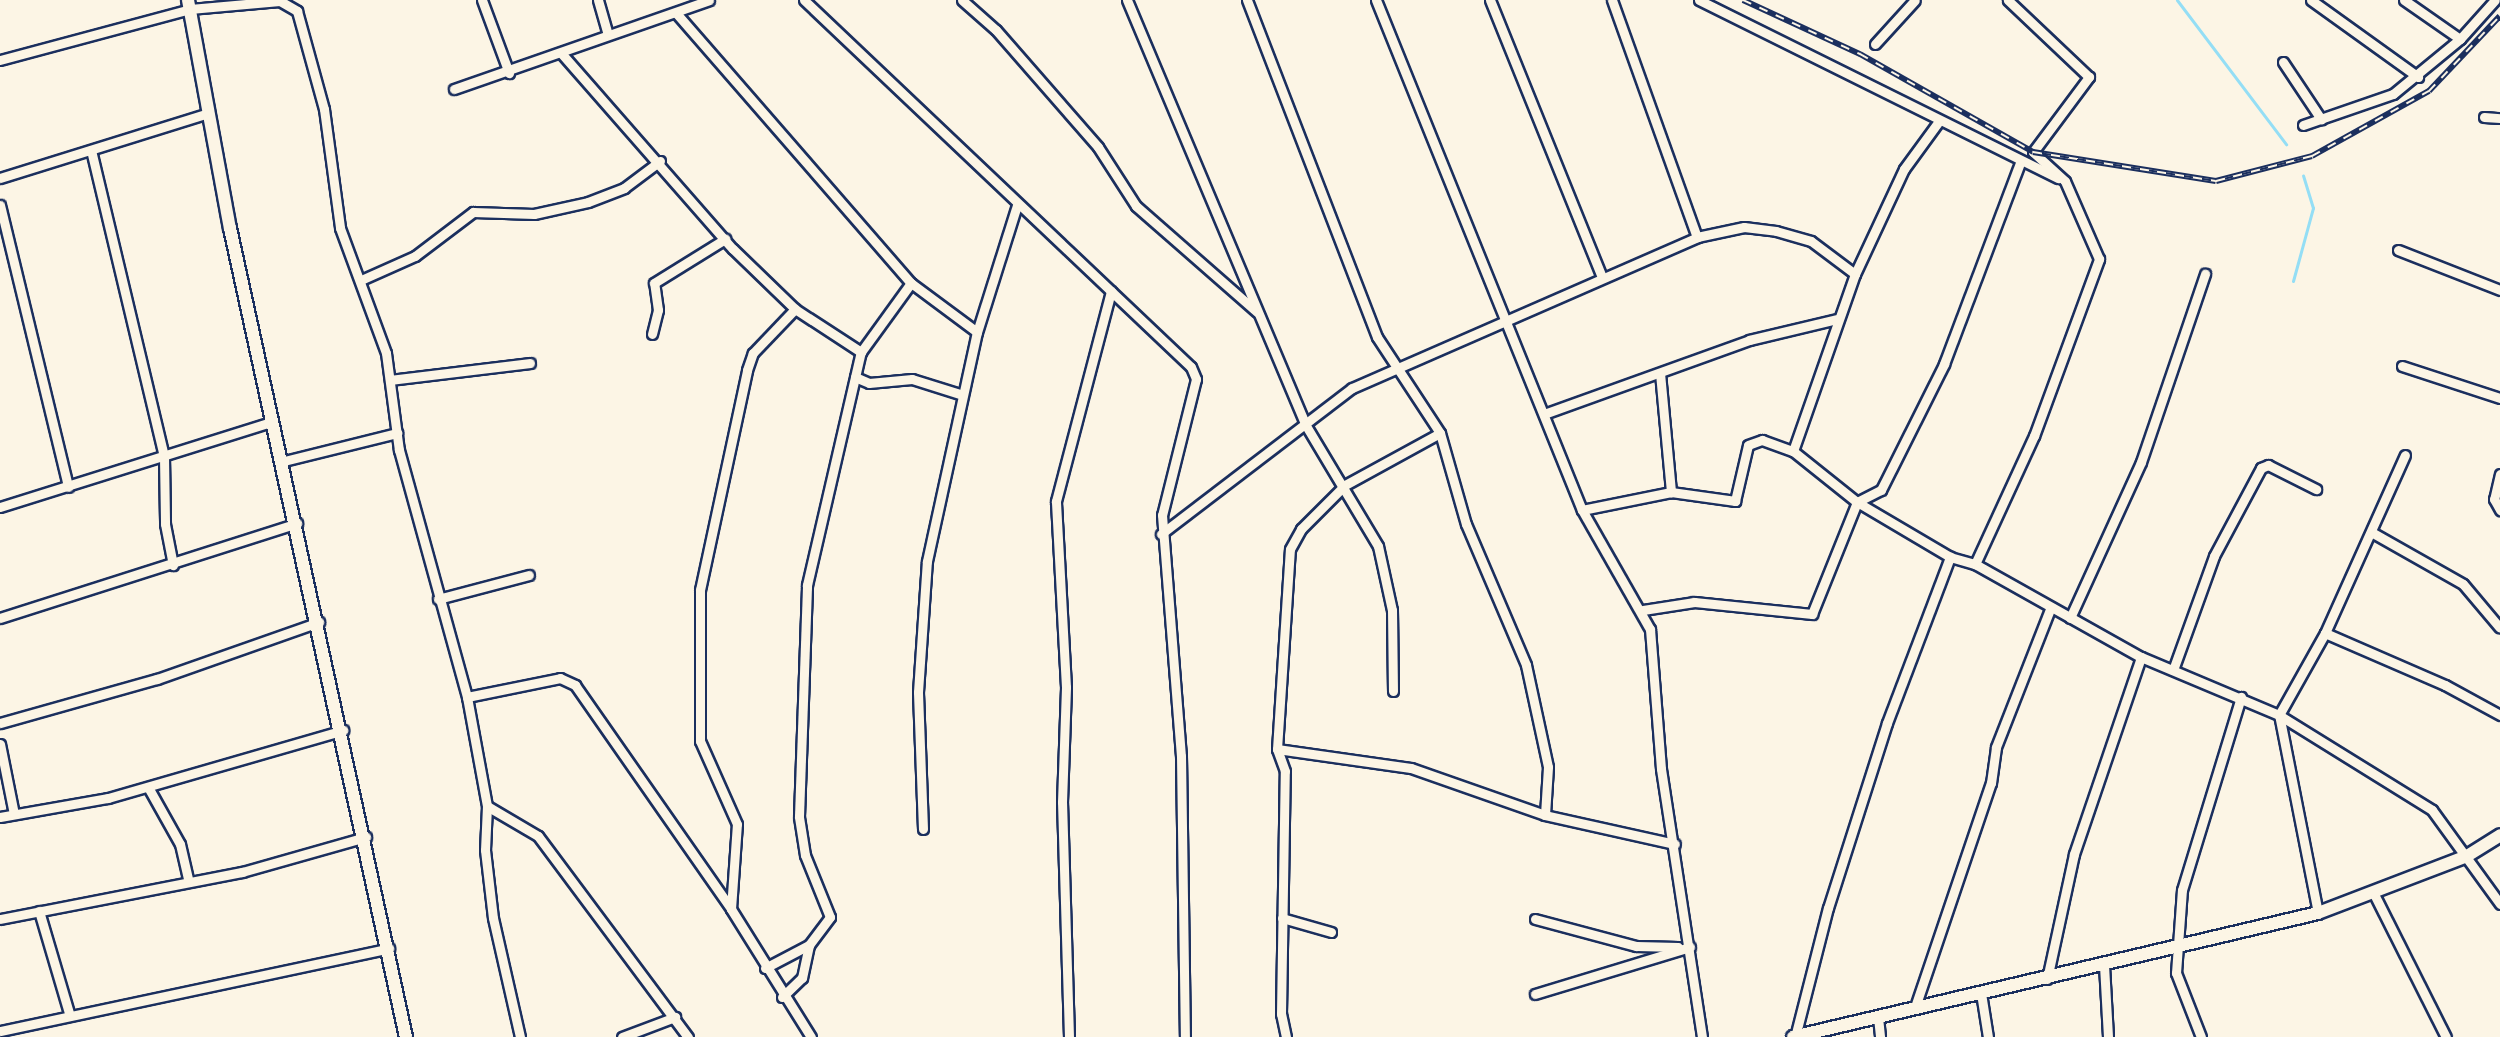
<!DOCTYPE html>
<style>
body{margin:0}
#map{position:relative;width:2500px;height:1037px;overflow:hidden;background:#fcf5e5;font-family:"Architects Daughter",sans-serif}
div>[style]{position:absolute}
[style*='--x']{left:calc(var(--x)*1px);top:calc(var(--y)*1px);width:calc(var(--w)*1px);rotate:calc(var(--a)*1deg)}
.stream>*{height:3px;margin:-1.5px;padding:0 1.5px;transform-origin:1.5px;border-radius:1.5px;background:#94def5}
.roads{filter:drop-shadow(2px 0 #1b2f5e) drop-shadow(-2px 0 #1b2f5e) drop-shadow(0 2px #1b2f5e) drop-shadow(0 -2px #1b2f5e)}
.street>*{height:9px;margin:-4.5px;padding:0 4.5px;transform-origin:4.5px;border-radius:4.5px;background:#fcf5e5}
.secondary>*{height:12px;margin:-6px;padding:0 6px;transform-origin:6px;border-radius:6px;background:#fcf5e5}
.rail>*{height:6px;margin-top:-3px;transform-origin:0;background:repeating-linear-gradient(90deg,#fcf5e5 0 9px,#1b2f5e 0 18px);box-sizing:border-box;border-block:2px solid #1b2f5e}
span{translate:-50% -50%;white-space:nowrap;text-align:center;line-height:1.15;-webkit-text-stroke:6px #fcf5e5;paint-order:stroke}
</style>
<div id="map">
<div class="stream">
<div style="--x:2177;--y:0;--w:181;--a:52.9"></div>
<div style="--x:2293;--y:281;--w:76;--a:-74.7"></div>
<div style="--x:2313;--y:208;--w:34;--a:-107"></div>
</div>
<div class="roads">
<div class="street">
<div style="--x:482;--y:0;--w:78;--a:69.7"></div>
<div style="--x:598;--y:0;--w:35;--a:74"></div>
<div style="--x:804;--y:0;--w:533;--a:43.48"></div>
<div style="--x:1191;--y:367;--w:13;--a:67"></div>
<div style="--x:1196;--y:379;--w:140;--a:104"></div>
<div style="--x:1162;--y:515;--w:242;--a:85.5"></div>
<div style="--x:1181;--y:756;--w:281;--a:89.2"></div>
<div style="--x:962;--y:0;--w:45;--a:41.4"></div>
<div style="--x:996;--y:30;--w:155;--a:48.9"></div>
<div style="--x:1098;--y:147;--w:70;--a:57.2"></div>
<div style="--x:1136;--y:206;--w:161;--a:41.2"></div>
<div style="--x:1127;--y:0;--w:460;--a:67.2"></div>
<div style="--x:1305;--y:424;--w:142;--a:59.1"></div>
<div style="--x:1378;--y:546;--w:66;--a:77.7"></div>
<div style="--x:1392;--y:610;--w:81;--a:89.3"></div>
<div style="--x:1247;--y:0;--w:361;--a:68.9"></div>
<div style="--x:1377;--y:337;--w:115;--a:56.7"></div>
<div style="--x:1440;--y:433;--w:95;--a:74.1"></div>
<div style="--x:1466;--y:524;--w:153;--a:66.9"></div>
<div style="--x:1526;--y:665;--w:104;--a:77.8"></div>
<div style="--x:1548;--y:767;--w:48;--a:93.6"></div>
<div style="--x:1376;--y:0;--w:550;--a:68.01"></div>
<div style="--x:1582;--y:510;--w:137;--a:60.3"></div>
<div style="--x:1650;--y:629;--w:140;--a:85.5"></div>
<div style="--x:1661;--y:769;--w:271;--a:81.3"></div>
<div style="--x:1490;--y:0;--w:299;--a:68"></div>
<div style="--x:1612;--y:0;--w:252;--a:70.3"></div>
<div style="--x:1699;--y:0;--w:401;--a:26.4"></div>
<div style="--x:2311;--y:0;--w:132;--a:35.7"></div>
<div style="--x:2404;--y:0;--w:68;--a:34.9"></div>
<div style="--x:677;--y:14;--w:357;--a:49"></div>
<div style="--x:911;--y:283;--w:82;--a:36.6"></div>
<div style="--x:1875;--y:44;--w:59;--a:-47.7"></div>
<div style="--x:562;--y:54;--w:259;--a:48.8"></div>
<div style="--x:733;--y:249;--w:86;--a:44.1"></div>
<div style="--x:795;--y:309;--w:79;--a:33.1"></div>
<div style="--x:0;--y:60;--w:197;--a:-15"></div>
<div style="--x:190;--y:9;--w:90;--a:-5.1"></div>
<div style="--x:280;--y:1;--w:20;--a:30"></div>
<div style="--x:297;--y:11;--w:102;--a:74.6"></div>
<div style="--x:324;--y:109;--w:120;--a:82.3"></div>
<div style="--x:340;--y:228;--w:133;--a:69.8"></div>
<div style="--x:386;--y:353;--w:98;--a:82.4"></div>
<div style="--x:399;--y:450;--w:256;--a:74.6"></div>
<div style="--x:467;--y:697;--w:111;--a:79.6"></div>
<div style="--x:487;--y:806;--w:44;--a:92.6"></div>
<div style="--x:485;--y:850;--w:68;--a:83.3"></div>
<div style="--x:493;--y:918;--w:122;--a:77.2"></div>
<div style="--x:2283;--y:62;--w:69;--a:56.3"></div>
<div style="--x:454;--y:89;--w:270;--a:-19.2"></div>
<div style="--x:2484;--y:117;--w:16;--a:4"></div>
<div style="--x:2303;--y:125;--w:95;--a:-19"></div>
<div style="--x:2393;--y:94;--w:87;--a:-39.4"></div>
<div style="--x:2460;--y:39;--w:52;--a:-48.1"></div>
<div style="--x:91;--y:150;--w:316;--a:76.6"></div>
<div style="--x:164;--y:457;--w:67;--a:89.1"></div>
<div style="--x:165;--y:524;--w:42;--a:79"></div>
<div style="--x:0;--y:178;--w:219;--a:-17.3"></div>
<div style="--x:0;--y:205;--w:290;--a:76.4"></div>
<div style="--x:2398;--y:250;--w:110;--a:21.4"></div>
<div style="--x:361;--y:280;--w:59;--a:-24"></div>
<div style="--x:415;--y:256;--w:73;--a:-37.2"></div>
<div style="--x:473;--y:212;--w:61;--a:1.9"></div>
<div style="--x:534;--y:214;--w:55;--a:-12.5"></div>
<div style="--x:588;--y:202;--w:39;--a:-21"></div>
<div style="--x:624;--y:188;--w:45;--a:-36.9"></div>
<div style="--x:652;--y:334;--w:25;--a:-76"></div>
<div style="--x:658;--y:310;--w:27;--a:-98"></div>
<div style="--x:654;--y:283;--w:84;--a:-31.8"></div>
<div style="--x:2402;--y:366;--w:103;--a:18.1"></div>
<div style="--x:1660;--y:373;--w:120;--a:84.7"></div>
<div style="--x:855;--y:377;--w:15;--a:23"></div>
<div style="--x:869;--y:383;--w:43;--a:-5.3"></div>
<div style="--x:912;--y:379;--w:53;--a:17.4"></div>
<div style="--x:390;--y:380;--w:141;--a:-6.9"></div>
<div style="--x:1544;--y:414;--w:218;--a:-19.8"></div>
<div style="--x:1749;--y:340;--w:90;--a:-13.4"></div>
<div style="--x:1793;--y:451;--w:188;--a:-70.7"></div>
<div style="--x:1855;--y:274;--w:116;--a:-65"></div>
<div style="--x:1904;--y:169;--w:59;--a:-53.9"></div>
<div style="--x:280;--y:462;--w:121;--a:-13.9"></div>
<div style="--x:2500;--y:474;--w:26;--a:103"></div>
<div style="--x:2494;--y:499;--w:13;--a:61"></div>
<div style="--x:0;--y:507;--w:284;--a:-17.4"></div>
<div style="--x:1582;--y:510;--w:91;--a:-11.4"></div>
<div style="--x:1671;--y:492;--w:65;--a:8"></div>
<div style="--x:1735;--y:501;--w:57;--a:-76.9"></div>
<div style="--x:1748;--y:445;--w:15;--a:-20"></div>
<div style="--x:1762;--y:440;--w:33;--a:20"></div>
<div style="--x:1793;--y:451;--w:82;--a:38.6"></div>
<div style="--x:1857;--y:502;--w:108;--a:30.6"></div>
<div style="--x:1950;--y:557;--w:26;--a:16"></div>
<div style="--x:1975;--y:564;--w:190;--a:29.3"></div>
<div style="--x:2141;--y:657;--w:150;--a:22.8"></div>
<div style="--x:2279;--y:715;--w:180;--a:31.8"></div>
<div style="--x:2432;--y:810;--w:116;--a:54.1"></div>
<div style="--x:2373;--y:533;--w:103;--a:29.5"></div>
<div style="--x:2463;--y:584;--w:57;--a:49.9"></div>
<div style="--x:1161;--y:534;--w:240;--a:-37.4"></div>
<div style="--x:1352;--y:388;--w:377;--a:-23.6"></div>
<div style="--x:1697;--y:237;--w:48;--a:-12"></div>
<div style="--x:1744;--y:227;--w:32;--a:7"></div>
<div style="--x:1776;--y:231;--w:36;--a:16"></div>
<div style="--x:1811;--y:241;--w:55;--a:36.9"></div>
<div style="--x:1975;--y:564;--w:141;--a:-65.3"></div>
<div style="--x:2034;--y:436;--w:189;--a:-69.8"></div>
<div style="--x:2099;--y:259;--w:85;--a:-113.6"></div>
<div style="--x:2065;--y:181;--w:43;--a:-137.8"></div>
<div style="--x:2033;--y:152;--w:94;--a:-53.3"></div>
<div style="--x:2089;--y:77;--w:112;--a:-136.5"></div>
<div style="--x:438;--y:599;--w:94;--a:-14.8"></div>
<div style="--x:1643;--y:610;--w:52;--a:-8.9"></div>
<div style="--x:1694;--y:602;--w:119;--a:5.8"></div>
<div style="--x:1812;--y:614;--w:121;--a:-68.1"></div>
<div style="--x:1857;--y:502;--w:27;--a:-27"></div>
<div style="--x:1881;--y:490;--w:141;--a:-63.4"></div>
<div style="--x:1944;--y:364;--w:215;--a:-69.3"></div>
<div style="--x:0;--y:618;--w:312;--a:-17.7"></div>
<div style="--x:2070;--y:618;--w:171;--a:-65.5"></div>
<div style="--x:2141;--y:462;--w:199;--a:-71.2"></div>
<div style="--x:2325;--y:633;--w:131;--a:23.4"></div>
<div style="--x:2445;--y:685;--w:63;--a:28.6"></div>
<div style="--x:2173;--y:670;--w:121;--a:-70.2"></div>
<div style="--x:2214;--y:556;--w:100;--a:-61.9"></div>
<div style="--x:2261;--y:468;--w:8;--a:-23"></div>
<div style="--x:2268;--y:465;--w:54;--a:26.6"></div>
<div style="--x:467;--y:697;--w:95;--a:-11.5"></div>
<div style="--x:560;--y:678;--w:17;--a:25"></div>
<div style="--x:575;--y:685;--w:273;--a:55.1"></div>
<div style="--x:731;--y:909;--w:151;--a:58"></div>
<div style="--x:0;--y:723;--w:163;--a:-15.7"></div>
<div style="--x:157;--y:679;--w:172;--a:-19.4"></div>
<div style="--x:0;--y:744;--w:71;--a:78.7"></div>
<div style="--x:1277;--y:749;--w:135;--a:8.1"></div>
<div style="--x:1411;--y:768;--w:142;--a:19.3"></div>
<div style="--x:1545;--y:815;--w:133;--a:12.6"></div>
<div style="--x:148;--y:787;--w:65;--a:60.7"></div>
<div style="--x:180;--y:844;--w:39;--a:77"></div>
<div style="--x:487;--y:806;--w:59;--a:30.5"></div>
<div style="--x:538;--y:836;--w:251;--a:53.3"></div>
<div style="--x:0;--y:817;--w:110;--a:-10"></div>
<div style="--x:108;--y:798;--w:245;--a:-16.1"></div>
<div style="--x:923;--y:829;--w:137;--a:-92.1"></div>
<div style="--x:918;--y:692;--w:131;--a:-86.1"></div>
<div style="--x:927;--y:561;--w:234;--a:-77.7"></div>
<div style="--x:977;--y:332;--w:133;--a:-72.5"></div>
<div style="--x:2373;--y:892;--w:162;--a:63.3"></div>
<div style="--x:731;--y:909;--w:85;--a:-86"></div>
<div style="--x:737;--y:824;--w:91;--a:-114"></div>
<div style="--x:700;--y:741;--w:151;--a:-90"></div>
<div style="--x:700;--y:590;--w:225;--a:-77.9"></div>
<div style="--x:747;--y:370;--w:18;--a:-71"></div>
<div style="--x:753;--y:353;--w:61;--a:-46.3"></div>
<div style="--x:39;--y:911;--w:109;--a:73.6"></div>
<div style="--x:2318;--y:913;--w:202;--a:-101.1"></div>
<div style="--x:2279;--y:715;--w:94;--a:-60.7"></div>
<div style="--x:2325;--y:633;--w:195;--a:-65.8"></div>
<div style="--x:1282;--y:918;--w:51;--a:15.9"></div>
<div style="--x:0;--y:919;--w:247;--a:-11"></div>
<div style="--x:242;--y:872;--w:129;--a:-15.8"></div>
<div style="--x:1535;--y:919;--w:105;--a:15"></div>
<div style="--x:1636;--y:946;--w:42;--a:1.4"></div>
<div style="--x:2104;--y:965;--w:72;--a:86.8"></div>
<div style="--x:765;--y:968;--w:50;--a:-27.6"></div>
<div style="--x:2047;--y:979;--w:128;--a:-77.8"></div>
<div style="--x:2074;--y:854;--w:208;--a:-71.2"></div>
<div style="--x:1981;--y:993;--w:45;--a:81"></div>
<div style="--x:1535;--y:994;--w:162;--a:-16.9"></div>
<div style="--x:782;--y:997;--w:28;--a:-44"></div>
<div style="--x:802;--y:978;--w:34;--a:-78"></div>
<div style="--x:809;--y:945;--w:35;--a:-53"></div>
<div style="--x:830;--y:917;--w:67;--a:-112"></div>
<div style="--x:805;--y:855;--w:39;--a:-99"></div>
<div style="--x:799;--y:816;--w:231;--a:-88"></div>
<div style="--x:807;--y:585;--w:239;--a:-77"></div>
<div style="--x:861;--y:352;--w:85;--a:-54.1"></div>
<div style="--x:1915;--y:1007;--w:237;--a:-71.3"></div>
<div style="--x:1991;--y:783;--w:36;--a:-82"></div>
<div style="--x:1996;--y:747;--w:150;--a:-68.6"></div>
<div style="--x:1878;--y:1017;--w:20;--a:84"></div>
<div style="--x:0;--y:1031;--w:398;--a:-12"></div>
<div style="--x:622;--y:1037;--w:57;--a:-20.7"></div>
<div style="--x:1069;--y:1037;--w:235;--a:-91.7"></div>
<div style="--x:1062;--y:802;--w:115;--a:-88"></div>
<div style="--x:1066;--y:687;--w:186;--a:-93.1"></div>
<div style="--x:1056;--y:501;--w:217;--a:-75.3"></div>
<div style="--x:1286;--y:1037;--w:24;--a:-102"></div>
<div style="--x:1281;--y:1014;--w:243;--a:-89.1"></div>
<div style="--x:1285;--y:771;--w:23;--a:-110"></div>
<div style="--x:1277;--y:749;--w:200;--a:-86.3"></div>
<div style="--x:1290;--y:549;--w:23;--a:-61"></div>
<div style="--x:1301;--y:529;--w:62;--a:-45"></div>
<div style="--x:1345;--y:485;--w:108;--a:-28.7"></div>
<div style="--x:1795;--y:1037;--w:133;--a:-75.7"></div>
<div style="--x:1828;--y:908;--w:194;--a:-72.3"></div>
<div style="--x:1887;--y:723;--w:178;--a:-69.2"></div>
<div style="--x:2201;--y:1037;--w:69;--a:-111.3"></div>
<div style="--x:2176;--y:973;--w:83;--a:-85.9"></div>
<div style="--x:2182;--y:890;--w:202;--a:-73"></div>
</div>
<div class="secondary">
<div style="--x:188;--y:0;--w:232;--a:79.6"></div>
<div style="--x:230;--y:228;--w:828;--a:77.73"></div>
<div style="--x:1793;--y:1037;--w:539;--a:-13.29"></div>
<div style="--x:2318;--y:913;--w:160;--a:-20.9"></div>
<div style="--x:2467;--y:856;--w:39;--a:-32"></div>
</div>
</div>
<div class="rail">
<div style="--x:1743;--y:0;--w:129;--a:24.8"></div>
<div style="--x:1860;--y:54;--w:199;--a:29.5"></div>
<div style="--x:2033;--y:152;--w:185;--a:9"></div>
<div style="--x:2216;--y:181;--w:99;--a:-14.6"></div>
<div style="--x:2312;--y:156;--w:134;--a:-29.1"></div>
<div style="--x:2429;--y:91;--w:103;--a:-46.6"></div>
</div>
</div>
